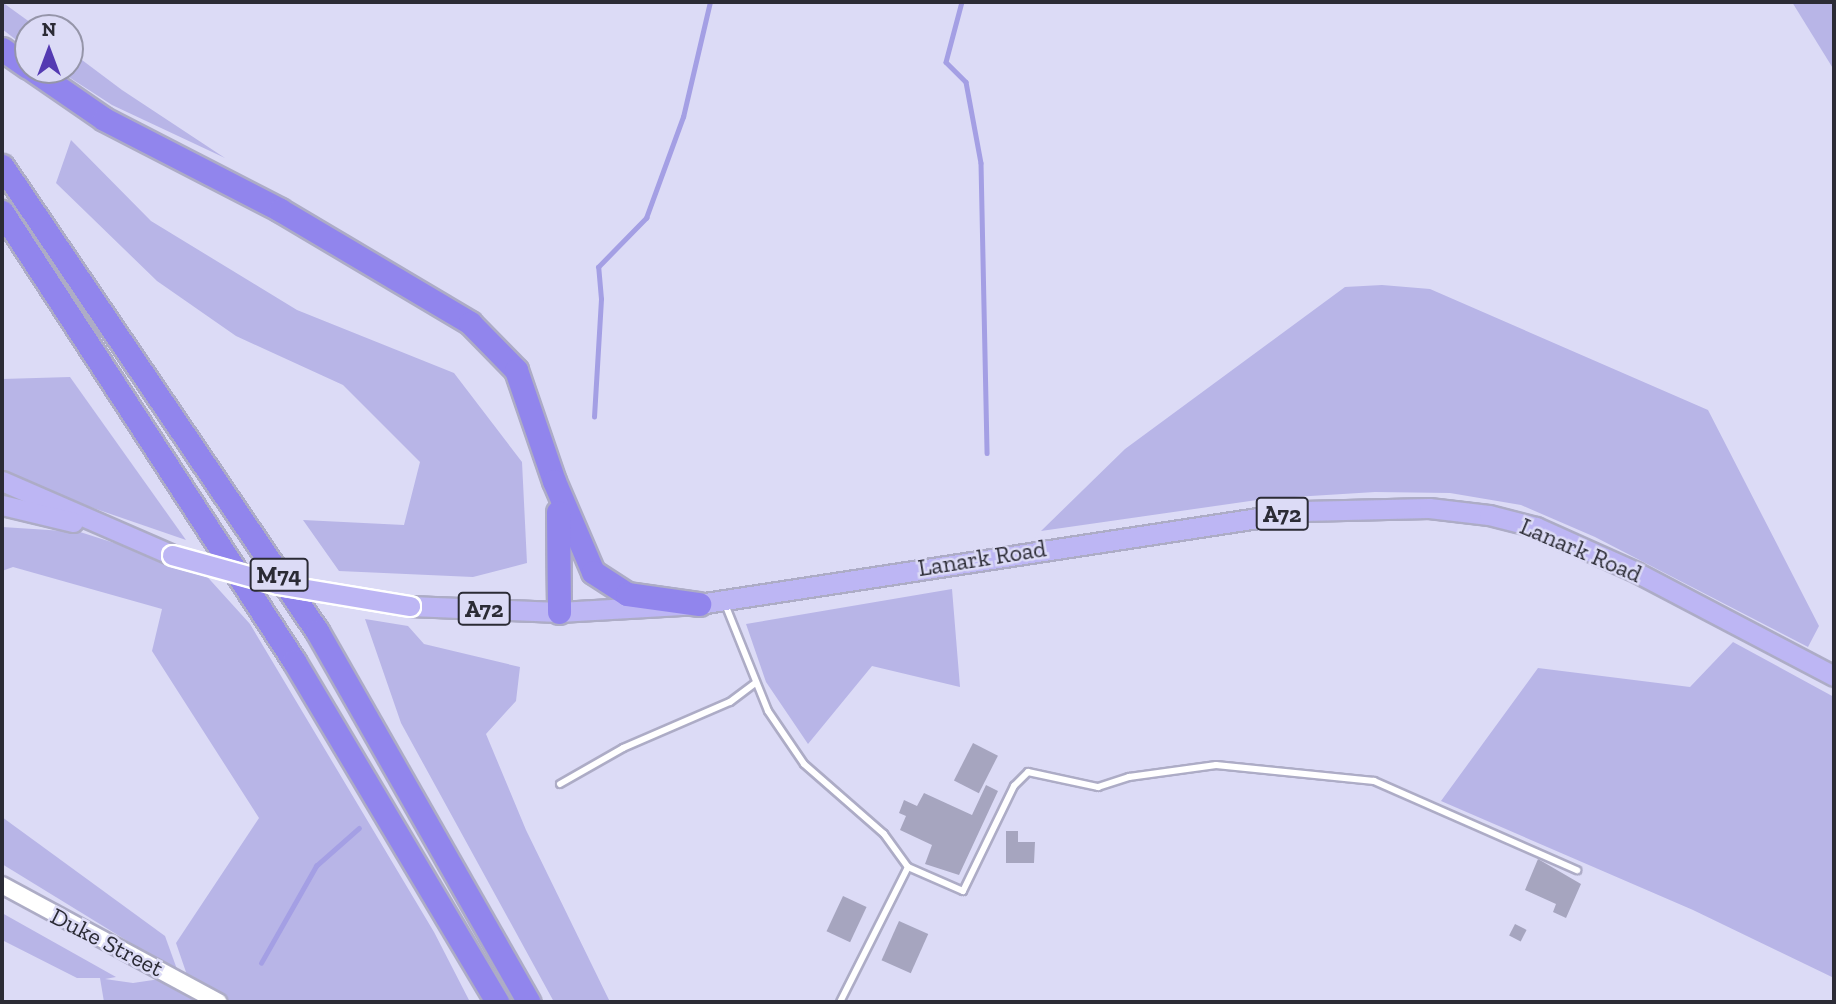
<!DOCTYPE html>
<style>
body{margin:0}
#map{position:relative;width:1836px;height:1004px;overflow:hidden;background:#dcdbf6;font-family:"Zilla Slab",serif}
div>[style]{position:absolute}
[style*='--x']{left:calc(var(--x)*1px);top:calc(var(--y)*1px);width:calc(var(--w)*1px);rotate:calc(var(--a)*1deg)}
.green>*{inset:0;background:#b8b5e7}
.stream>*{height:4.5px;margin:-2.25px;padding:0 2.25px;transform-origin:2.25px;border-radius:2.25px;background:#a49fe4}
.building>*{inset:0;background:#a6a5bf;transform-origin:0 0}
.roads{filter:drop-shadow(2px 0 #adacc6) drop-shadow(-2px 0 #adacc6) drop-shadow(0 2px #adacc6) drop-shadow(0 -2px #adacc6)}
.service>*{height:6px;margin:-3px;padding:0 3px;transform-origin:3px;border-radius:3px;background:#fff}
.tertiary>*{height:16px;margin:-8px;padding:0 8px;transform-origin:8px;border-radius:8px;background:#fff}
.primary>*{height:19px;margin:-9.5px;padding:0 9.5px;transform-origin:9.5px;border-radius:9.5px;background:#bdb6f4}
.motorway>*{height:23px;margin:-11.5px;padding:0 11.5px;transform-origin:11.5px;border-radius:11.5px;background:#9185ed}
.bridges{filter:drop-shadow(2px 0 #fff) drop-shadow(-2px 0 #fff) drop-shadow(0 2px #fff) drop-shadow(0 -2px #fff)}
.primary-bridge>*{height:19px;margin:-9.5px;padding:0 9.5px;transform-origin:9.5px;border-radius:9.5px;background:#bdb6f4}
span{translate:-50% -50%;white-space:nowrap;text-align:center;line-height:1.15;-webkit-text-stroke:5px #dcdbf6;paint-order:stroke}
.shield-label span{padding:2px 5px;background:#dcdbf6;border:2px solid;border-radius:5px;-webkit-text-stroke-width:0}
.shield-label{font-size:23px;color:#2b2b35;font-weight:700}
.street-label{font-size:24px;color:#2b2b35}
.frame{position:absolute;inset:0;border:4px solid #2b2b35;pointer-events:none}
.north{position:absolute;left:14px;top:14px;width:70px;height:70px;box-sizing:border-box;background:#dcdbf6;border:2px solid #9595a9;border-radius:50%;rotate:0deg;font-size:19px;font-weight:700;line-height:28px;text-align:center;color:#2b2b35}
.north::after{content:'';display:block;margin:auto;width:24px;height:32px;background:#543ab2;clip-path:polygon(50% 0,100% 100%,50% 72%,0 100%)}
</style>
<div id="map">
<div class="green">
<div style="clip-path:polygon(2px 2px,38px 28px,28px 28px,28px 49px,2px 29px)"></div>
<div style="clip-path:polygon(1792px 2px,1834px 2px,1834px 70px)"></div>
<div style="clip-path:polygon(70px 51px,122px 90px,225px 158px,112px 105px,58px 70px,70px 70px)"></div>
<div style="clip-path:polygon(71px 140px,151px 221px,297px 310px,454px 373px,522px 462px,527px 563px,473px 577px,339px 571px,303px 520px,404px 525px,420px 462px,343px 385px,236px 336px,157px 281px,56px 183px)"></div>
<div style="clip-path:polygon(1382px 285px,1430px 289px,1708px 410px,1819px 626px,1808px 647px,1595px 537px,1521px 505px,1450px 493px,1375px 492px,1264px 499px,1041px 531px,1125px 449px,1345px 287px)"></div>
<div style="clip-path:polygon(70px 377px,186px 540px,64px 498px,2px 469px,2px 379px)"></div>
<div style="clip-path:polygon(2px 527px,80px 532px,202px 571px,250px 624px,434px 932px,470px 1002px,104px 1002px,100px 978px,77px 978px,2px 940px,2px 913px,116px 977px,105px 979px,133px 983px,187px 975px,176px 943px,259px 818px,152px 651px,162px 609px,13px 567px,2px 571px)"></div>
<div style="clip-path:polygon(952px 589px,960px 687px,872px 666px,808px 744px,766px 682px,746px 624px)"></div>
<div style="clip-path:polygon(365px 619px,408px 626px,424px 644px,520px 667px,516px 701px,486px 734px,526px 830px,610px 1002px,554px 1002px,401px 723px)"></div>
<div style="clip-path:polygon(1733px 642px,1834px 697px,1834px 978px,1693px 910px,1441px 801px,1538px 668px,1690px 687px)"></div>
<div style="clip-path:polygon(2px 817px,165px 936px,178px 972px,2px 864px)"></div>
</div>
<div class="stream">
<div style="--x:962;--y:2;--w:62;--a:104.9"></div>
<div style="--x:946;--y:62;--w:28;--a:45"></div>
<div style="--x:966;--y:82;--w:82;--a:79.5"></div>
<div style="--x:981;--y:163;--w:290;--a:88.8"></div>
<div style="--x:594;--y:417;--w:118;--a:-86.6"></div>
<div style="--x:601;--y:299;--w:32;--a:-95"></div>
<div style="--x:598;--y:267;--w:69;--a:-45.6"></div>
<div style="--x:646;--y:218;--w:108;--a:-69.9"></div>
<div style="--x:683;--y:117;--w:118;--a:-76.8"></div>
<div style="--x:261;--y:963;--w:112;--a:-60.4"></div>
<div style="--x:316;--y:866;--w:57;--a:-41.5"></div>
</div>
<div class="building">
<div style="left:973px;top:743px;width:28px;height:42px;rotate:27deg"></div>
<div style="clip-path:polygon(986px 785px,998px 791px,959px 875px,925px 864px,932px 845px,900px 830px,906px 816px,899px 813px,904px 800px,917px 806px,924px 793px,972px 815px)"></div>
<div style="clip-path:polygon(1006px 831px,1018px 831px,1018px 842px,1035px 842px,1034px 863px,1006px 863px)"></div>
<div style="clip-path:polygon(1538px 859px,1581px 884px,1566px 918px,1553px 912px,1556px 904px,1525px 890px)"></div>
<div style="left:843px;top:896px;width:26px;height:39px;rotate:25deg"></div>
<div style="left:899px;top:921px;width:32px;height:43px;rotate:24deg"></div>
<div style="left:1515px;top:924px;width:13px;height:13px;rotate:27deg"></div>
</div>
<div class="roads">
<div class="service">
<div style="--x:725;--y:604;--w:115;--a:68.1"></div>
<div style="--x:768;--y:711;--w:64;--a:55.8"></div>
<div style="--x:804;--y:764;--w:106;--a:41.2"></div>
<div style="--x:884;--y:834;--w:41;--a:54"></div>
<div style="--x:908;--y:867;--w:151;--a:116.7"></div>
<div style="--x:560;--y:784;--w:73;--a:-29.7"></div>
<div style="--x:623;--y:748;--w:116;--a:-23.3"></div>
<div style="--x:730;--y:702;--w:31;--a:-37"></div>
<div style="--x:908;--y:867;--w:60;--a:23.6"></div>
<div style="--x:963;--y:891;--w:117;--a:-64.1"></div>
<div style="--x:1014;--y:786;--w:20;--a:-45"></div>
<div style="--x:1028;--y:772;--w:72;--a:12.1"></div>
<div style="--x:1098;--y:787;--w:33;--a:-18"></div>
<div style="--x:1129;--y:777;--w:88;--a:-7.9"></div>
<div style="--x:1216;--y:765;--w:159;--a:5.8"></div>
<div style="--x:1374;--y:781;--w:222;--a:23.7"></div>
</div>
<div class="tertiary">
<div style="--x:2;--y:885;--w:246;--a:28.4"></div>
</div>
<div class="primary">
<div style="--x:2;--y:481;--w:185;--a:23.5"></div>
<div style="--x:2;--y:505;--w:73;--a:13.5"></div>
<div style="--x:410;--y:606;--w:149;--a:2.3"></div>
<div style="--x:559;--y:612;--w:140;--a:-3.3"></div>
<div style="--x:699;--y:604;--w:611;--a:-8.75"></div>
<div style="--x:1303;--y:511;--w:126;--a:-1.4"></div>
<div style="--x:1429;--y:508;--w:60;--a:6.7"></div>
<div style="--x:1489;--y:515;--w:49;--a:14.3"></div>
<div style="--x:1536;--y:527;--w:110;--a:24.2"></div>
<div style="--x:1636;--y:572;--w:224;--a:27.7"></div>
</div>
<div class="motorway">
<div style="--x:2;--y:49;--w:32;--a:35"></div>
<div style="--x:33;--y:70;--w:86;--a:34.6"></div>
<div style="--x:104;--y:119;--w:198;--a:27.3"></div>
<div style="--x:280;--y:210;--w:221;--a:30.7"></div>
<div style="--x:470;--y:323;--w:66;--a:45.6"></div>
<div style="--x:516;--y:370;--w:117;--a:71.1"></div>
<div style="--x:554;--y:481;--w:99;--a:66.8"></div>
<div style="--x:593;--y:572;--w:40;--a:32.9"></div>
<div style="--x:627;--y:594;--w:73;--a:7.9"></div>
<div style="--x:2;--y:166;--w:562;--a:55.89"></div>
<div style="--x:317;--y:631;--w:427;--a:60.3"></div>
<div style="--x:2;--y:212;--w:536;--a:56.96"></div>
<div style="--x:294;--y:661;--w:397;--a:59.2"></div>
<div style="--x:558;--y:512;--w:100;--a:89.4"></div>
</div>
</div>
<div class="bridges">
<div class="primary-bridge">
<div style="--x:172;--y:555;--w:109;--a:15.4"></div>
<div style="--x:277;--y:584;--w:135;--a:9.4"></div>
</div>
</div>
<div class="shield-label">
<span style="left:1282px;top:514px">A72</span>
<span style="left:279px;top:575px">M74</span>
<span style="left:484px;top:609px">A72</span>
</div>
<div class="street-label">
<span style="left:1581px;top:550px;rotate:23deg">Lanark Road</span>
<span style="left:982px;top:558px;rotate:-9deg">Lanark Road</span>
<span style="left:107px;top:942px;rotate:27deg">Duke Street</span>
</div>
<div class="frame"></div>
<div class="north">N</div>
</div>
